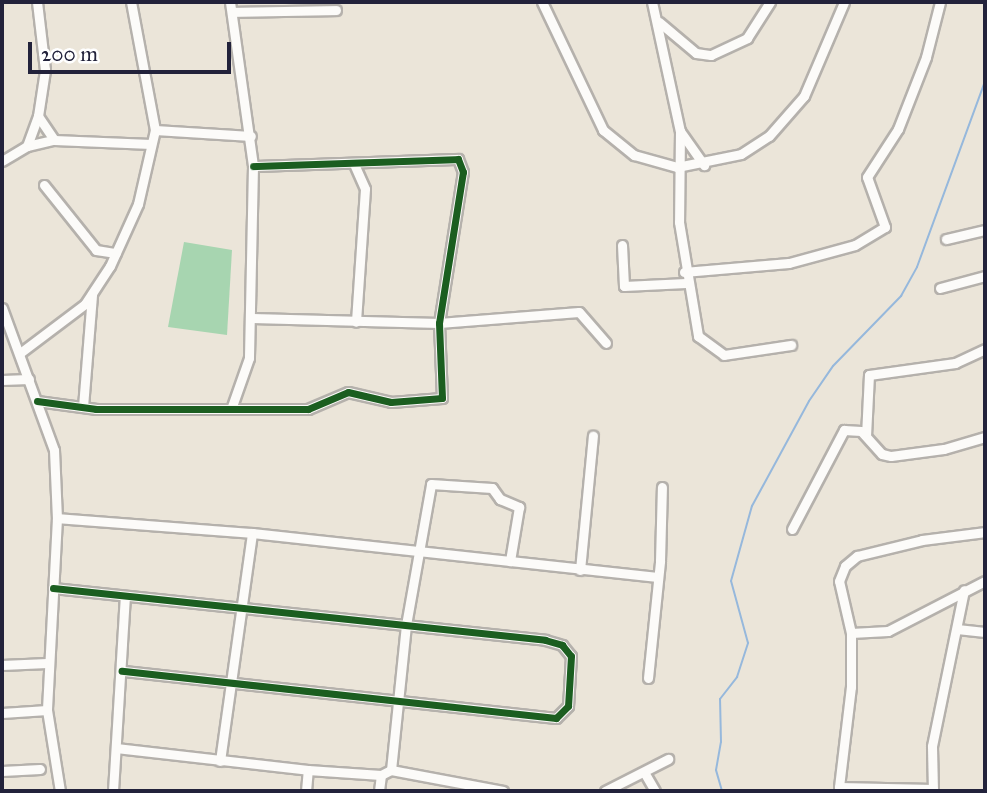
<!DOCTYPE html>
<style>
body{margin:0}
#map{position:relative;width:987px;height:793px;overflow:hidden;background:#ebe5d9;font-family:"IM FELL Great Primer",serif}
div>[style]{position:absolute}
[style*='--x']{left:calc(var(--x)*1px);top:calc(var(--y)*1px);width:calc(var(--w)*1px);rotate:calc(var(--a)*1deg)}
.green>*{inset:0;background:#a7d5b0}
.stream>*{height:2px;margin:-1px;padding:0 1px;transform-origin:1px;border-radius:1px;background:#96b8dc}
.roads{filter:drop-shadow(2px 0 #b5b1ac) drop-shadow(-2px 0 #b5b1ac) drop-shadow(0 2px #b5b1ac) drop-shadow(0 -2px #b5b1ac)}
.minor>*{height:9px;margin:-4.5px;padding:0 4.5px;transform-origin:4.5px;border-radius:4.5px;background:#fcfbf9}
.cycleway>*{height:7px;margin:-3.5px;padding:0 3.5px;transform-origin:3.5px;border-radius:3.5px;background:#1b5e20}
span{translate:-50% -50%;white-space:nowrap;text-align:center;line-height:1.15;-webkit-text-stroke:6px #fff;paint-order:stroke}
.frame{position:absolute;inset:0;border:4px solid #22223b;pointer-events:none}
.scale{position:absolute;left:28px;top:42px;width:203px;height:32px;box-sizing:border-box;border:4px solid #22223b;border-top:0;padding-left:9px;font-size:21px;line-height:24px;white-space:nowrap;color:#22223b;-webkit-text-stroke:5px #fff;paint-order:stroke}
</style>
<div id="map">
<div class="green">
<div style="clip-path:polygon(184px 242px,232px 250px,227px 335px,168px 327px)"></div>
</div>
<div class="stream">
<div style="--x:722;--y:791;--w:22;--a:-106"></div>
<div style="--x:716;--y:770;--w:28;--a:-80"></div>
<div style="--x:721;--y:742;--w:43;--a:-91.3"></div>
<div style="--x:720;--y:699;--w:28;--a:-52"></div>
<div style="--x:737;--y:677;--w:36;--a:-72"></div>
<div style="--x:748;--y:643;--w:64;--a:-105.3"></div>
<div style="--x:731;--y:581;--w:78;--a:-74.4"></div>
<div style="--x:752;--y:506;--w:119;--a:-61.5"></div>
<div style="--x:809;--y:401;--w:42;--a:-55.6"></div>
<div style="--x:833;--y:366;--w:98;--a:-45.8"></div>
<div style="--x:901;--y:296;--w:33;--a:-61"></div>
<div style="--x:917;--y:267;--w:198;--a:-69.9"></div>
</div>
<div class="roads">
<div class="minor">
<div style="--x:230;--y:2;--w:166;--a:82"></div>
<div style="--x:253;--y:166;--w:192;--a:91.2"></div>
<div style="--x:249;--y:358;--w:54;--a:109.4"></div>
<div style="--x:542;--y:2;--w:142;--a:64.5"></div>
<div style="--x:603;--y:130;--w:40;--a:39"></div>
<div style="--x:634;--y:155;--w:45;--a:15.6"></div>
<div style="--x:677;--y:167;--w:65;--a:-11.5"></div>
<div style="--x:741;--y:154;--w:33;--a:-33"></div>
<div style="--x:769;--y:136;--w:53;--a:-48.8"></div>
<div style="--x:804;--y:96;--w:102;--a:-66.9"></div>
<div style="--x:652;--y:2;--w:132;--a:77.8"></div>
<div style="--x:680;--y:131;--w:42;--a:54.8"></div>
<div style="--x:232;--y:12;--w:104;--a:-1.1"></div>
<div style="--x:659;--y:22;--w:48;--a:40"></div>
<div style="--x:696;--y:53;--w:15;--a:8"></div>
<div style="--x:711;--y:55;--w:40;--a:-25"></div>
<div style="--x:747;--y:38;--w:43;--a:-57.4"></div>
<div style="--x:38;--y:116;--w:29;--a:56"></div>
<div style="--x:155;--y:130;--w:96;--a:3.6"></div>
<div style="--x:680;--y:131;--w:91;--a:90.6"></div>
<div style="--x:679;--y:222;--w:116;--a:80.5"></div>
<div style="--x:698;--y:336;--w:32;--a:36"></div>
<div style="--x:724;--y:355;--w:68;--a:-8.5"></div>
<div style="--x:27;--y:146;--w:28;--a:-13"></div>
<div style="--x:54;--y:140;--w:97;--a:2.4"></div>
<div style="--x:2;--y:161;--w:29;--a:-31"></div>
<div style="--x:27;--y:146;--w:32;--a:-70"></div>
<div style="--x:38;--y:116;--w:47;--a:-81.3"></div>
<div style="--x:45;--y:70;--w:68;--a:-96.7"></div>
<div style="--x:354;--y:164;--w:27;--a:66"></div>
<div style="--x:365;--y:189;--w:133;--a:93.9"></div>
<div style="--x:44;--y:185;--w:83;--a:51.3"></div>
<div style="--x:96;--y:250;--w:20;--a:9"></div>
<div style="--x:946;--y:239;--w:40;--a:-13"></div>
<div style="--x:622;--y:245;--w:41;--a:87.2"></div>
<div style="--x:624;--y:286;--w:62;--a:-2.8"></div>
<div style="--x:684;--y:272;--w:105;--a:-4.9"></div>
<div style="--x:789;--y:263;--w:68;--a:-15.3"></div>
<div style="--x:855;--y:245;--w:35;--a:-31"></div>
<div style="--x:885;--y:227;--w:53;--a:-109.8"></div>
<div style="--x:867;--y:177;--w:57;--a:-57.1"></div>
<div style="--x:898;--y:129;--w:77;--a:-68.7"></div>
<div style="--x:926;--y:57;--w:57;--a:-75.7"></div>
<div style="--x:940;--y:288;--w:47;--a:-14.9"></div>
<div style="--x:2;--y:308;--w:151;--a:69.9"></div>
<div style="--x:54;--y:450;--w:68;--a:87.5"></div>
<div style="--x:57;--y:518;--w:192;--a:93"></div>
<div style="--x:47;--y:710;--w:82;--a:80.9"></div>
<div style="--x:252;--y:318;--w:187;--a:1.5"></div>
<div style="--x:439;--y:323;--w:140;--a:-4.5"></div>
<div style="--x:579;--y:312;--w:41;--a:48.9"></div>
<div style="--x:20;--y:353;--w:81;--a:-37"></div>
<div style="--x:85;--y:304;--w:45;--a:-56.7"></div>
<div style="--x:110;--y:266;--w:68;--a:-65.7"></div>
<div style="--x:138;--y:204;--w:76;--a:-77.1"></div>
<div style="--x:155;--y:130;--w:130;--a:-100.6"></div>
<div style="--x:2;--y:380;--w:27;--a:-2"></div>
<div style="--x:37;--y:401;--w:60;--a:7.7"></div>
<div style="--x:96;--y:409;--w:212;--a:0"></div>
<div style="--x:308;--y:409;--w:43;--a:-23"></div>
<div style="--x:348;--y:392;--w:44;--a:13.1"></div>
<div style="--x:391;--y:402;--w:51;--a:-4.5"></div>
<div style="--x:442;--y:398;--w:75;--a:-92.3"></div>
<div style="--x:439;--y:323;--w:153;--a:-81"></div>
<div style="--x:463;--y:172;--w:14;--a:-111"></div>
<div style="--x:458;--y:159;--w:205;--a:178"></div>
<div style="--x:83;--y:407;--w:113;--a:-85.4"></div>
<div style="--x:866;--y:436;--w:61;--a:-87.2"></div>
<div style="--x:869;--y:375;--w:87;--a:-7.9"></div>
<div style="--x:955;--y:363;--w:33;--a:-25"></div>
<div style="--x:57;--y:518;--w:196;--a:4.4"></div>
<div style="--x:252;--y:533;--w:408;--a:6.2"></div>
<div style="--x:792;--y:529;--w:112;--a:-62.3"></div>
<div style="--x:844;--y:430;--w:17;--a:3"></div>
<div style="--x:861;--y:431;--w:31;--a:48"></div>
<div style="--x:882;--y:454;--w:9;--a:13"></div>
<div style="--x:891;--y:456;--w:53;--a:-7.5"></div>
<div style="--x:944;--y:449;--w:43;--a:-16.3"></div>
<div style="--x:580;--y:570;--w:135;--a:-84.5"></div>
<div style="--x:53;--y:588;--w:495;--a:6"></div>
<div style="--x:545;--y:640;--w:18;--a:16"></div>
<div style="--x:562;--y:645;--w:14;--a:51"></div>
<div style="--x:571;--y:656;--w:50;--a:93.4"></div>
<div style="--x:568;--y:706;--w:17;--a:135"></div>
<div style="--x:556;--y:718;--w:437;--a:-173.8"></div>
<div style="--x:957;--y:629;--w:28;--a:6"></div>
<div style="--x:851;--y:633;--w:37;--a:-3"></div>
<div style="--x:888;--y:631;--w:109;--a:-27.3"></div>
<div style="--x:2;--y:665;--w:45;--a:-2.5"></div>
<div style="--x:648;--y:678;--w:118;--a:-84.1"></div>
<div style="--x:660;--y:561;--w:74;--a:-88.5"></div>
<div style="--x:2;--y:713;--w:45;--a:-3.8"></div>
<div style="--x:116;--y:748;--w:193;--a:6.5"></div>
<div style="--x:308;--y:770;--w:73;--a:3.9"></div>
<div style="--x:381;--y:775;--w:11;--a:-27"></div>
<div style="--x:391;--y:770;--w:114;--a:10.6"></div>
<div style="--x:220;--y:761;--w:230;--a:-82"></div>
<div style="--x:391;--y:770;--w:146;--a:-84.1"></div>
<div style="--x:406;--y:625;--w:143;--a:-79.9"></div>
<div style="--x:431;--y:484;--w:61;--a:3.8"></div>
<div style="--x:492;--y:488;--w:14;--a:54"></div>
<div style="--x:500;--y:499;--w:21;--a:23"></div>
<div style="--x:519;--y:507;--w:55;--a:99.5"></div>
<div style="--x:2;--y:771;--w:38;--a:-3"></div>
<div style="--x:644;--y:772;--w:22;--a:60"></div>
<div style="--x:933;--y:789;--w:94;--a:-178.8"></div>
<div style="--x:839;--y:787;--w:101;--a:-83.2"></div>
<div style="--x:851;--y:687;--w:54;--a:-90"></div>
<div style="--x:851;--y:633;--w:53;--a:-103"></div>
<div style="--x:839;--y:581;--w:16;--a:-68"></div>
<div style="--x:845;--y:566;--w:16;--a:-40"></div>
<div style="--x:857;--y:556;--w:67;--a:-13.8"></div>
<div style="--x:922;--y:540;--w:64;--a:-7.2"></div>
<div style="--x:113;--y:791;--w:194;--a:-86.5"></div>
<div style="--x:306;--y:791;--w:21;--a:-85"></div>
<div style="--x:379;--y:791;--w:16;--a:-83"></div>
<div style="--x:605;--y:791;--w:71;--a:-26.9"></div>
<div style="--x:933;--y:791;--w:45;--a:-91.3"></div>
<div style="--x:932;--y:746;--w:159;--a:-78.4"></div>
</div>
</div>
<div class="cycleway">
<div style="--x:37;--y:401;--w:60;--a:7.7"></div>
<div style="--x:96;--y:409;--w:212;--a:0"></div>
<div style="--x:308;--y:409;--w:43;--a:-23"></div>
<div style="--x:348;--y:392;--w:44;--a:13.1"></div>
<div style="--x:391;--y:402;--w:51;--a:-4.5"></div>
<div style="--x:442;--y:398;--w:75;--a:-92.3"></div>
<div style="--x:439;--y:323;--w:153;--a:-81"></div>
<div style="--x:463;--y:172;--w:14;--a:-111"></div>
<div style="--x:458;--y:159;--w:205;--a:178"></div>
<div style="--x:53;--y:588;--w:495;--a:6"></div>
<div style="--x:545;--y:640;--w:18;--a:16"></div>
<div style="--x:562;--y:645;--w:14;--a:51"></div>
<div style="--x:571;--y:656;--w:50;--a:93.4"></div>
<div style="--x:568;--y:706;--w:17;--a:135"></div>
<div style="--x:556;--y:718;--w:437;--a:-173.8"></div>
</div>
<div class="frame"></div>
<div class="scale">200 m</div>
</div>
